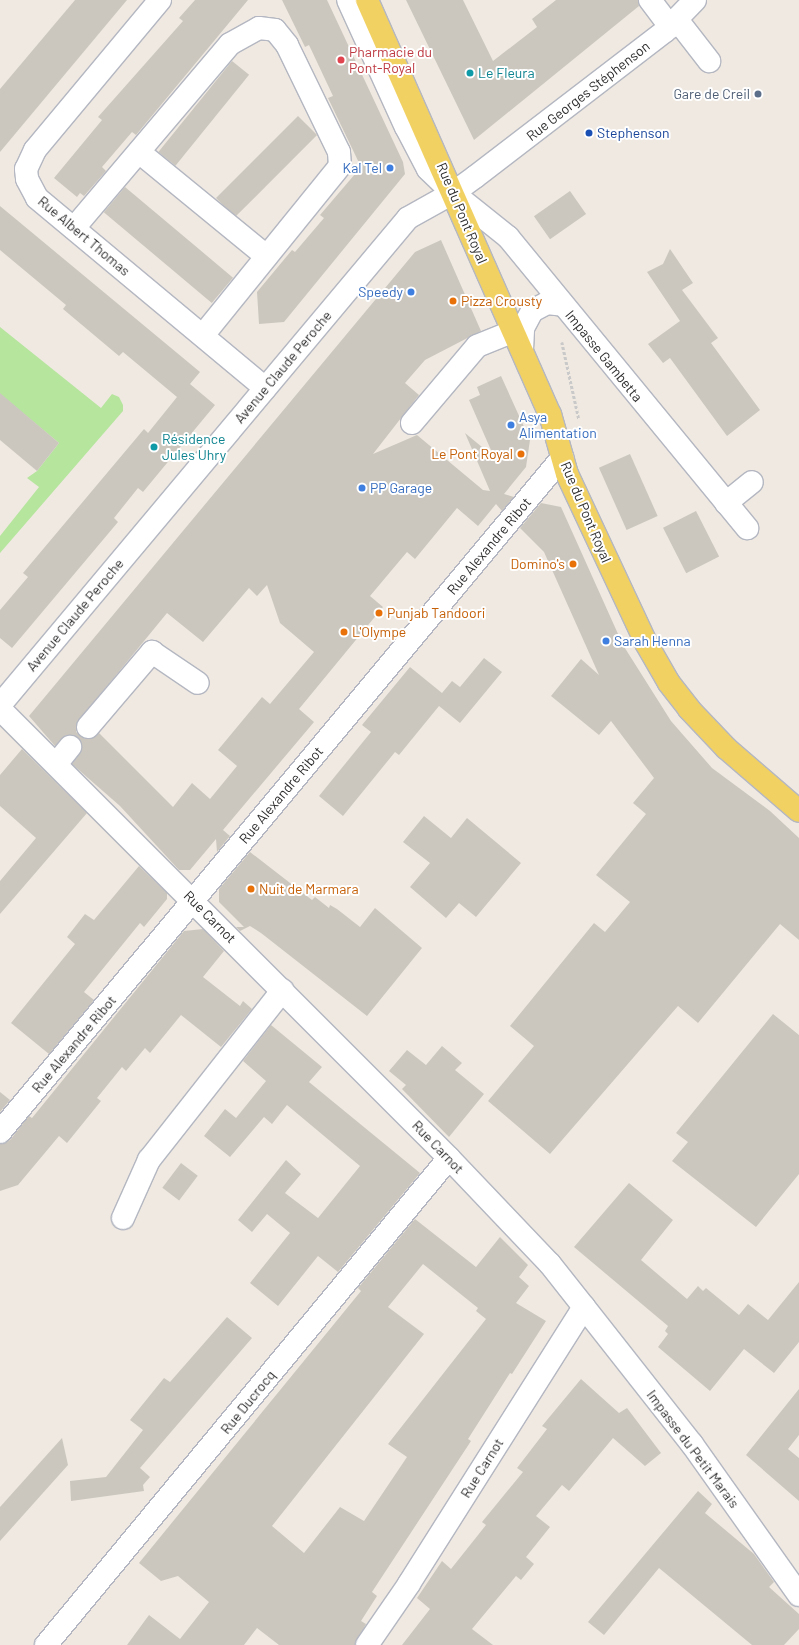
<!DOCTYPE html>
<meta charset="utf-8">
<style>
body{margin:0}
#map{position:relative;width:799px;height:1645px;overflow:hidden;background:#efe9e1;font-family:Barlow,sans-serif}
div>[style]{position:absolute}
[style*='--x']{left:calc(var(--x)*1px);top:calc(var(--y)*1px);width:calc(var(--w)*1px);rotate:calc(var(--a)*1deg)}
.green>*{inset:0;background:#b6e59e}
.building>*{inset:0;background:#cbc7bf;transform-origin:0 0}
.path>*{height:2.5px;margin-top:-1.25px;transform-origin:0;background:repeating-linear-gradient(90deg,#c9c9c9 0 3px,transparent 0 5px)}
.roads{filter:drop-shadow(1px 0 #b4b7c1) drop-shadow(-1px 0 #b4b7c1) drop-shadow(0 1px #b4b7c1) drop-shadow(0 -1px #b4b7c1)}
.minor>*{height:22px;margin:-11px;padding:0 11px;transform-origin:11px;border-radius:11px;background:#fff}
.major>*{height:22px;margin:-11px;padding:0 11px;transform-origin:11px;border-radius:11px;background:#f2d163}
.dots>*{width:11px;height:11px;translate:-50% -50%;box-sizing:border-box;border:2px solid #fff;border-radius:50%}
span{translate:-50% -50%;white-space:nowrap;text-align:center;line-height:1.15;-webkit-text-stroke:4px #fff;paint-order:stroke}
.health-label{font-size:14px;color:#be3a42}
.left{translate:0 -50%;text-align:left}
.culture-label{font-size:14px;color:#0d838f}
.street-label{font-size:14px;color:#2e2e2e}
.service-label{font-size:14px;color:#4e5e75}
.right{translate:-100% -50%;text-align:right}
.transit-label{font-size:14px;color:#164399}
.shop-label{font-size:14px;color:#366cbe}
.food-label{font-size:14px;color:#c56008}
</style>
<div id="map">
<div class="green">
<div style="clip-path:polygon(0 327px,101px 408px,112px 394px,119px 397px,123px 405px,123px 411px,0 553px,0 536px,39px 487px,27px 478px,37px 471px,59px 443px,0 394px)"></div>
</div>
<div class="building">
<div style="clip-path:polygon(75px 0,127px 0,0 152px,0 89px)"></div>
<div style="clip-path:polygon(195px 0,248px 0,136px 135px,132px 132px,102px 167px,106px 171px,84px 196px,80px 193px,77px 197px,54px 178px,102px 120px,98px 117px,183px 21px,179px 18px)"></div>
<div style="clip-path:polygon(282px 0,327px 0,403px 162px,405px 174px,284px 322px,259px 324px,257px 292px,292px 250px,295px 252px,324px 218px,320px 215px,361px 167px,328px 98px,333px 96px,309px 45px,305px 47px)"></div>
<div style="clip-path:polygon(406px 0,463px 0,493px 61px,537px 27px,532px 19px,556px 0,638px 0,639px 6px,474px 140px)"></div>
<div style="left:232px;top:61px;width:22px;height:117px;rotate:39deg"></div>
<div style="left:298px;top:116px;width:27px;height:116px;rotate:45deg"></div>
<div style="left:125px;top:187px;width:141px;height:33px;rotate:40deg"></div>
<div style="left:570px;top:191px;width:28px;height:44px;rotate:55deg"></div>
<div style="clip-path:polygon(0 206px,200px 372px,190px 384px,215px 405px,143px 492px,138px 488px,114px 518px,118px 522px,12px 648px,0 638px,0 610px,28px 577px,23px 573px,144px 429px,148px 433px,177px 397px,123px 352px,119px 356px,63px 309px,66px 305px,0 250px)"></div>
<div style="clip-path:polygon(evenodd,441px 240px,481px 331px,425px 360px,405px 383px,419px 395px,373px 454px,417px 435px,483px 490px,490px 491px,465px 433px,494px 457px,469px 400px,480px 395px,477px 387px,501px 376px,530px 440px,526px 467px,504px 494px,514px 497px,502px 511px,496px 504px,478px 526px,457px 508px,415px 559px,407px 552px,370px 596px,383px 607px,299px 709px,314px 722px,223px 830px,230px 836px,217px 852px,216px 839px,190px 870px,179px 870px,120px 806px,72px 764px,82px 749px,78px 738px,66px 735px,55px 746px,29px 716px,415px 252px,441px 240px,267px 585px,280px 623px,314px 652px,270px 704px,262px 697px,218px 750px,237px 766px,210px 799px,192px 783px,173px 807px,99px 733px,85px 739px,76px 732px,76px 724px,167px 613px,203px 642px,249px 588px,257px 596px,267px 585px)"></div>
<div style="clip-path:polygon(670px 249px,693px 283px,682px 290px,718px 338px,711px 343px,760px 410px,727px 436px,670px 358px,663px 363px,648px 344px,680px 321px,647px 272px,663px 264px)"></div>
<div style="clip-path:polygon(0 393px,59px 443px,37px 471px,0 440px)"></div>
<div style="left:630px;top:454px;width:68px;height:34px;rotate:66deg"></div>
<div style="clip-path:polygon(541px 503px,561px 507px,623px 645px,671px 721px,712px 768px,770px 811px,799px 838px,799px 940px,780px 924px,698px 1023px,678px 1006px,550px 1154px,488px 1101px,534px 1046px,510px 1026px,594px 923px,605px 932px,630px 902px,596px 875px,646px 814px,633px 803px,654px 778px,611px 721px,599px 735px,551px 696px,581px 659px,599px 675px,544px 552px,520px 528px)"></div>
<div style="left:696px;top:511px;width:51px;height:37px;rotate:63deg"></div>
<div style="clip-path:polygon(484px 658px,502px 672px,460px 723px,439px 706px,399px 755px,395px 752px,343px 816px,319px 796px,371px 732px,362px 725px,410px 667px,442px 693px,452px 681px,460px 687px)"></div>
<div style="clip-path:polygon(22px 749px,87px 813px,0 914px,0 881px,36px 838px,0 806px,0 775px)"></div>
<div style="clip-path:polygon(424px 816px,451px 838px,467px 818px,521px 863px,476px 917px,459px 903px,446px 918px,410px 887px,430px 863px,403px 842px)"></div>
<div style="clip-path:polygon(250px 852px,312px 900px,315px 897px,329px 908px,330px 905px,337px 909px,360px 927px,375px 908px,422px 948px,367px 1016px,261px 933px,250px 926px,240px 931px,236px 927px,244px 927px,219px 902px,219px 889px)"></div>
<div style="clip-path:polygon(139px 866px,167px 893px,167px 899px,144px 927px,140px 923px,84px 992px,94px 1000px,49px 1054px,11px 1023px,75px 944px,67px 937px,85px 914px,94px 920px)"></div>
<div style="clip-path:polygon(203px 929px,224px 951px,203px 977px,240px 1006px,243px 1001px,252px 1009px,221px 1047px,181px 1015px,150px 1053px,145px 1048px,126px 1071px,122px 1067px,97px 1098px,101px 1101px,67px 1143px,59px 1136px,18px 1185px,0 1191px,0 1144px,10px 1140px,29px 1116px,32px 1118px,184px 931px)"></div>
<div style="clip-path:polygon(773px 1014px,799px 1035px,799px 1174px,756px 1227px,672px 1161px,688px 1142px,676px 1133px)"></div>
<div style="clip-path:polygon(271px 1025px,322px 1067px,309px 1082px,420px 1173px,338px 1272px,318px 1256px,278px 1306px,250px 1283px,290px 1233px,267px 1214px,252px 1232px,238px 1220px,286px 1160px,301px 1174px,285px 1193px,318px 1218px,360px 1166px,287px 1105px,272px 1124px,264px 1117px,230px 1157px,204px 1136px,225px 1109px,236px 1118px,266px 1081px,243px 1061px)"></div>
<div style="clip-path:polygon(442px 1046px,462px 1063px,455px 1070px,484px 1094px,449px 1137px,402px 1089px,406px 1085px,389px 1071px,407px 1050px,426px 1065px)"></div>
<div style="clip-path:polygon(0 1092px,10px 1100px,0 1112px)"></div>
<div style="left:181px;top:1163px;width:21px;height:31px;rotate:37deg"></div>
<div style="clip-path:polygon(629px 1183px,673px 1220px,641px 1260px,687px 1299px,698px 1286px,703px 1291px,706px 1288px,739px 1315px,748px 1304px,768px 1320px,799px 1282px,799px 1342px,774px 1373px,744px 1349px,710px 1391px,658px 1347px,668px 1334px,665px 1331px,668px 1326px,574px 1247px)"></div>
<div style="clip-path:polygon(evenodd,415px 1219px,476px 1267px,500px 1237px,528px 1265px,519px 1277px,529px 1286px,516px 1303px,546px 1321px,512px 1374px,510px 1373px,468px 1439px,471px 1441px,372px 1592px,377px 1596px,361px 1621px,366px 1624px,355px 1645px,279px 1645px,257px 1628px,244px 1645px,127px 1645px,149px 1615px,180px 1639px,209px 1602px,178px 1576px,161px 1581px,139px 1563px,361px 1291px,358px 1288px,415px 1219px,423px 1264px,478px 1308px,476px 1311px,486px 1319px,388px 1444px,407px 1457px,364px 1521px,340px 1507px,304px 1553px,272px 1526px,424px 1334px,388px 1307px,423px 1264px)"></div>
<div style="clip-path:polygon(227px 1317px,252px 1338px,140px 1468px,150px 1477px,143px 1485px,144px 1491px,71px 1501px,70px 1481px,106px 1477px,143px 1430px,130px 1420px,164px 1378px,170px 1382px)"></div>
<div style="clip-path:polygon(581px 1379px,619px 1413px,627px 1408px,661px 1453px,645px 1466px,613px 1438px,569px 1491px,562px 1485px,536px 1516px,550px 1527px,526px 1557px,534px 1564px,521px 1580px,516px 1576px,472px 1629px,493px 1645px,402px 1645px,430px 1609px,417px 1598px,442px 1561px,451px 1569px,486px 1525px,482px 1522px,523px 1472px,517px 1468px,547px 1429px,542px 1426px)"></div>
<div style="clip-path:polygon(799px 1389px,799px 1435px,788px 1449px,799px 1458px,799px 1501px,746px 1455px)"></div>
<div style="clip-path:polygon(62px 1438px,68px 1465px,0 1541px,0 1507px)"></div>
<div style="clip-path:polygon(698px 1491px,712px 1504px,705px 1513px,754px 1554px,774px 1582px,769px 1587px,799px 1614px,799px 1629px,784px 1645px,752px 1645px,659px 1568px,604px 1635px,588px 1622px)"></div>
</div>
<div class="path">
<div style="--x:562;--y:342;--w:79;--a:77.6"></div>
</div>
<div class="roads">
<div class="minor">
<div style="--x:160;--y:0;--w:195;--a:129.8"></div>
<div style="--x:35;--y:150;--w:21;--a:115"></div>
<div style="--x:26;--y:169;--w:10;--a:84"></div>
<div style="--x:27;--y:179;--w:21;--a:62"></div>
<div style="--x:37;--y:198;--w:297;--a:39.8"></div>
<div style="--x:348;--y:0;--w:140;--a:65.5"></div>
<div style="--x:406;--y:127;--w:47;--a:62.4"></div>
<div style="--x:428;--y:169;--w:35;--a:44"></div>
<div style="--x:453;--y:193;--w:70;--a:38.7"></div>
<div style="--x:508;--y:237;--w:377;--a:50.6"></div>
<div style="--x:650;--y:0;--w:34;--a:53"></div>
<div style="--x:678;--y:21;--w:51;--a:52.2"></div>
<div style="--x:139;--y:152;--w:164;--a:39.3"></div>
<div style="--x:74;--y:228;--w:241;--a:-49.7"></div>
<div style="--x:230;--y:44;--w:33;--a:-29"></div>
<div style="--x:259;--y:28;--w:16;--a:7"></div>
<div style="--x:275;--y:30;--w:19;--a:51"></div>
<div style="--x:287;--y:45;--w:119;--a:64.1"></div>
<div style="--x:339;--y:152;--w:14;--a:86"></div>
<div style="--x:340;--y:166;--w:218;--a:129"></div>
<div style="--x:522;--y:350;--w:22;--a:-87"></div>
<div style="--x:523;--y:328;--w:19;--a:-62"></div>
<div style="--x:532;--y:311;--w:17;--a:-28"></div>
<div style="--x:547;--y:303;--w:16;--a:7"></div>
<div style="--x:412;--y:423;--w:101;--a:-49.8"></div>
<div style="--x:477;--y:346;--w:40;--a:-22"></div>
<div style="--x:726;--y:503;--w:33;--a:-39"></div>
<div style="--x:0;--y:705;--w:635;--a:-50.04"></div>
<div style="--x:408;--y:218;--w:51;--a:-29.1"></div>
<div style="--x:453;--y:193;--w:27;--a:-36"></div>
<div style="--x:475;--y:177;--w:240;--a:-37.5"></div>
<div style="--x:665;--y:31;--w:43;--a:-45.9"></div>
<div style="--x:0;--y:709;--w:635;--a:45"></div>
<div style="--x:449;--y:1158;--w:146;--a:46.4"></div>
<div style="--x:550;--y:1264;--w:55;--a:51.7"></div>
<div style="--x:584;--y:1307;--w:328;--a:122.3"></div>
<div style="--x:409;--y:1584;--w:74;--a:124.5"></div>
<div style="--x:88;--y:727;--w:99;--a:-49.5"></div>
<div style="--x:152;--y:652;--w:55;--a:34"></div>
<div style="--x:57;--y:763;--w:21;--a:-51"></div>
<div style="--x:0;--y:1132;--w:878;--a:-50.18"></div>
<div style="--x:123;--y:1218;--w:64;--a:-65.9"></div>
<div style="--x:149;--y:1160;--w:216;--a:-51.8"></div>
<div style="--x:584;--y:1307;--w:174;--a:51.8"></div>
<div style="--x:692;--y:1444;--w:185;--a:54.7"></div>
<div style="--x:46;--y:1645;--w:632;--a:-50.39"></div>
</div>
<div class="major">
<div style="--x:367;--y:0;--w:453;--a:66.2"></div>
<div style="--x:550;--y:414;--w:62;--a:74.2"></div>
<div style="--x:567;--y:474;--w:187;--a:64.9"></div>
<div style="--x:646;--y:643;--w:46;--a:60.1"></div>
<div style="--x:669;--y:683;--w:33;--a:52"></div>
<div style="--x:689;--y:709;--w:54;--a:46.5"></div>
<div style="--x:726;--y:748;--w:96;--a:40.8"></div>
</div>
</div>
<div class="dots">
<div style="left:341px;top:60px;background:#e0444e"></div>
<div style="left:470px;top:73px;background:#0f9aa8"></div>
<div style="left:758px;top:94px;background:#5c6f8a"></div>
<div style="left:589px;top:133px;background:#1a4fb4"></div>
<div style="left:390px;top:168px;background:#3f7fe0"></div>
<div style="left:411px;top:292px;background:#3f7fe0"></div>
<div style="left:453px;top:301px;background:#e8710a"></div>
<div style="left:511px;top:425px;background:#3f7fe0"></div>
<div style="left:154px;top:447px;background:#0f9aa8"></div>
<div style="left:521px;top:454px;background:#e8710a"></div>
<div style="left:362px;top:488px;background:#3f7fe0"></div>
<div style="left:573px;top:564px;background:#e8710a"></div>
<div style="left:379px;top:613px;background:#e8710a"></div>
<div style="left:344px;top:632px;background:#e8710a"></div>
<div style="left:606px;top:641px;background:#3f7fe0"></div>
<div style="left:251px;top:889px;background:#e8710a"></div>
</div>
<div class="health-label">
<span class="left" style="left:349px;top:60px">Pharmacie du<br>Pont-Royal</span>
</div>
<div class="culture-label">
<span class="left" style="left:478px;top:73px">Le Fleura</span>
<span class="left" style="left:162px;top:447px">Résidence<br>Jules Uhry</span>
</div>
<div class="street-label">
<span style="left:588px;top:91px;rotate:-38deg">Rue Georges Stéphenson</span>
<span style="left:462px;top:213px;rotate:67deg">Rue du Pont Royal</span>
<span style="left:84px;top:236px;rotate:40deg">Rue Albert Thomas</span>
<span style="left:604px;top:356px;rotate:51deg">Impasse Gambetta</span>
<span style="left:283px;top:367px;rotate:-50deg">Avenue Claude Peroche</span>
<span style="left:586px;top:512px;rotate:67deg">Rue du Pont Royal</span>
<span style="left:489px;top:546px;rotate:-50deg">Rue Alexandre Ribot</span>
<span style="left:75px;top:615px;rotate:-50deg">Avenue Claude Peroche</span>
<span style="left:281px;top:795px;rotate:-50deg">Rue Alexandre Ribot</span>
<span style="left:210px;top:917px;rotate:45deg">Rue Carnot</span>
<span style="left:74px;top:1044px;rotate:-50deg">Rue Alexandre Ribot</span>
<span style="left:438px;top:1147px;rotate:46deg">Rue Carnot</span>
<span style="left:248px;top:1402px;rotate:-51deg">Rue Ducrocq</span>
<span style="left:693px;top:1449px;rotate:53deg">Impasse du Petit Marais</span>
<span style="left:482px;top:1468px;rotate:-58deg">Rue Carnot</span>
</div>
<div class="service-label">
<span class="right" style="left:750px;top:94px">Gare de Creil</span>
</div>
<div class="transit-label">
<span class="left" style="left:597px;top:133px">Stephenson</span>
</div>
<div class="shop-label">
<span class="right" style="left:382px;top:168px">Kal Tel</span>
<span class="right" style="left:403px;top:292px">Speedy</span>
<span class="left" style="left:519px;top:425px">Asya<br>Alimentation</span>
<span class="left" style="left:370px;top:488px">PP Garage</span>
<span class="left" style="left:614px;top:641px">Sarah Henna</span>
</div>
<div class="food-label">
<span class="left" style="left:461px;top:301px">Pizza Crousty</span>
<span class="right" style="left:513px;top:454px">Le Pont Royal</span>
<span class="right" style="left:565px;top:564px">Domino's</span>
<span class="left" style="left:387px;top:613px">Punjab Tandoori</span>
<span class="left" style="left:352px;top:632px">L'Olympe</span>
<span class="left" style="left:259px;top:889px">Nuit de Marmara</span>
</div>
</div>
